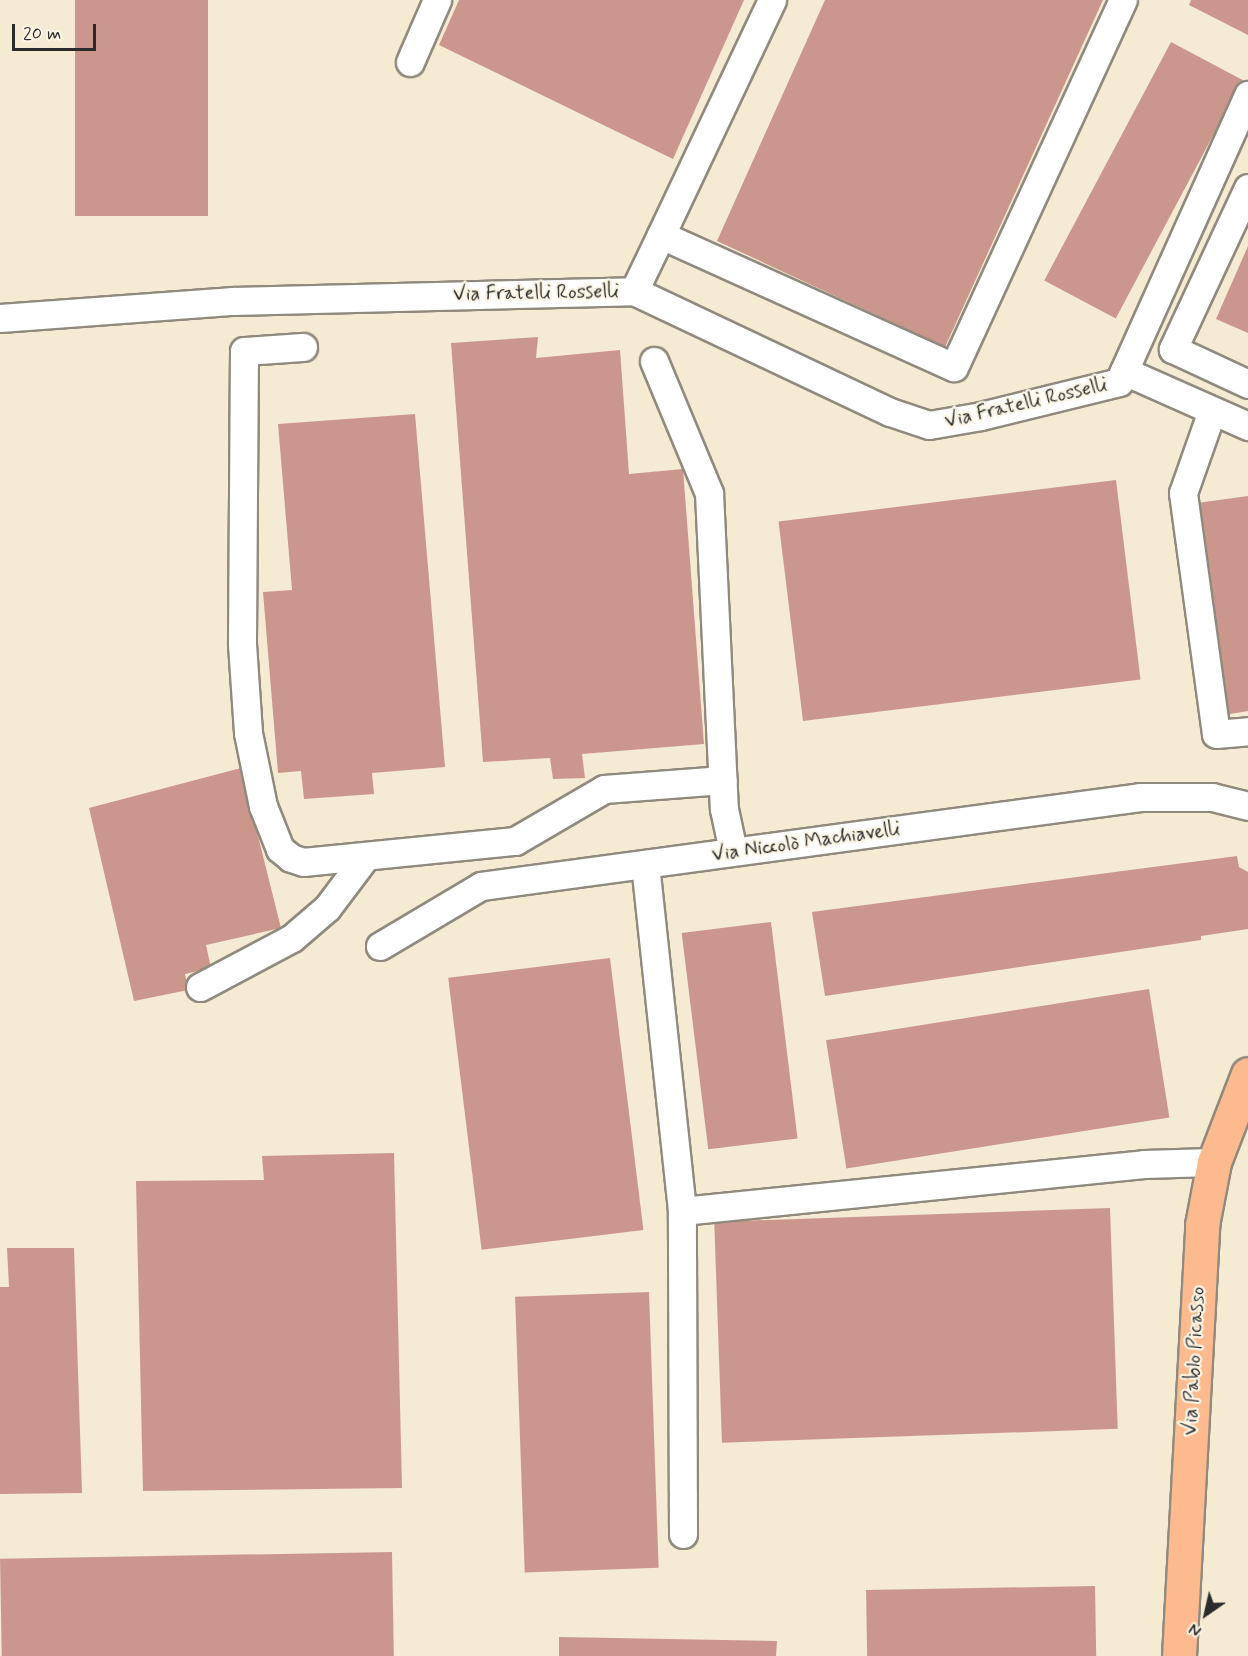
<!DOCTYPE html>
<meta charset="utf-8">
<style>
body{margin:0}
#map{position:relative;width:1248px;height:1656px;overflow:hidden;background:#f5ead2;font-family:Mynerve,sans-serif}
div>[style]{position:absolute}
[style*='--x']{left:calc(var(--x)*1px);top:calc(var(--y)*1px);width:calc(var(--w)*1px);rotate:calc(var(--a)*1deg)}
.building>*{inset:0;background:#cb978d;transform-origin:0 0}
.roads{filter:drop-shadow(2px 0 #908a7e) drop-shadow(-2px 0 #908a7e) drop-shadow(0 2px #908a7e) drop-shadow(0 -2px #908a7e)}
.minor>*{height:27px;margin:-13.5px;padding:0 13.5px;transform-origin:13.5px;border-radius:13.5px;background:#fff}
.major>*{height:33px;margin:-16.5px;padding:0 16.5px;transform-origin:16.5px;border-radius:16.5px;background:#fcba8e}
span{translate:-50% -50%;white-space:nowrap;text-align:center;line-height:1.15;-webkit-text-stroke:4.5px #fcf5e5;paint-order:stroke}
.street-label{font-size:20px;color:#2b2b2b}
.north{position:absolute;left:1176px;top:1584px;width:60px;height:60px;-webkit-text-stroke:4px #fcf5e5;paint-order:stroke;rotate:214deg;font-size:16px;font-weight:700;line-height:24px;text-align:center;color:#2b2b2b}
.north::after{content:'';display:block;margin:auto;width:21px;height:27px;background:#2b2b2b;clip-path:polygon(50% 0,100% 100%,50% 72%,0 100%)}
.scale{position:absolute;left:12px;top:24px;width:84px;height:27px;box-sizing:border-box;border:3px solid #2b2b2b;border-top:0;padding-left:8px;font-size:18px;line-height:21px;white-space:nowrap;color:#2b2b2b;-webkit-text-stroke:4px #fcf5e5;paint-order:stroke}
</style>
<div id="map">
<div class="building">
<div style="left:75px;top:0;width:133px;height:216px"></div>
<div style="clip-path:polygon(459px 0,744px 0,673px 159px,439px 45px)"></div>
<div style="clip-path:polygon(825px 0,1103px 0,945px 347px,717px 241px)"></div>
<div style="clip-path:polygon(1191px 0,1248px 0,1248px 35px,1189px 5px)"></div>
<div style="left:1171px;top:42px;width:81px;height:270px;rotate:28deg"></div>
<div style="clip-path:polygon(1248px 246px,1248px 333px,1216px 319px)"></div>
<div style="clip-path:polygon(538px 337px,536px 358px,620px 350px,629px 474px,683px 469px,704px 744px,582px 754px,585px 778px,553px 779px,550px 758px,483px 762px,451px 343px)"></div>
<div style="clip-path:polygon(415px 414px,445px 767px,372px 773px,374px 794px,304px 799px,301px 771px,278px 773px,263px 592px,292px 590px,278px 424px)"></div>
<div style="left:1116px;top:480px;width:201px;height:340px;rotate:83deg"></div>
<div style="clip-path:polygon(1248px 496px,1248px 711px,1224px 715px,1197px 503px)"></div>
<div style="clip-path:polygon(241px 768px,281px 928px,206px 945px,211px 968px,185px 974px,188px 990px,134px 1001px,89px 808px)"></div>
<div style="clip-path:polygon(1237px 856px,1239px 867px,1248px 872px,1248px 929px,1201px 936px,1201px 940px,825px 996px,812px 912px)"></div>
<div style="left:771px;top:922px;width:218px;height:90px;rotate:83deg"></div>
<div style="left:610px;top:958px;width:274px;height:163px;rotate:83deg"></div>
<div style="left:1149px;top:989px;width:130px;height:327px;rotate:81deg"></div>
<div style="clip-path:polygon(394px 1153px,402px 1488px,143px 1491px,136px 1181px,264px 1180px,262px 1156px)"></div>
<div style="left:1110px;top:1208px;width:221px;height:396px;rotate:88deg"></div>
<div style="clip-path:polygon(7px 1248px,74px 1248px,82px 1493px,0 1494px,0 1287px,9px 1287px)"></div>
<div style="left:649px;top:1292px;width:276px;height:134px;rotate:88deg"></div>
<div style="left:392px;top:1552px;width:104px;height:392px;rotate:89deg"></div>
<div style="left:1095px;top:1586px;width:70px;height:229px;rotate:89deg"></div>
<div style="clip-path:polygon(559px 1637px,777px 1641px,776px 1656px,559px 1656px)"></div>
</div>
<div class="roads">
<div class="minor">
<div style="--x:772;--y:0;--w:260;--a:115.3"></div>
<div style="--x:661;--y:235;--w:321;--a:24.3"></div>
<div style="--x:954;--y:367;--w:404;--a:-65.3"></div>
<div style="--x:410;--y:62;--w:68;--a:-66.5"></div>
<div style="--x:1248;--y:188;--w:178;--a:115"></div>
<div style="--x:1173;--y:349;--w:83;--a:25"></div>
<div style="--x:634;--y:291;--w:62;--a:-64.3"></div>
<div style="--x:0;--y:318;--w:234;--a:-4.2"></div>
<div style="--x:233;--y:301;--w:401;--a:-1.4"></div>
<div style="--x:634;--y:291;--w:283;--a:25.3"></div>
<div style="--x:890;--y:412;--w:41;--a:18.4"></div>
<div style="--x:929;--y:425;--w:53;--a:-9.8"></div>
<div style="--x:981;--y:416;--w:142;--a:-13.8"></div>
<div style="--x:1119;--y:382;--w:315;--a:-65.8"></div>
<div style="--x:303;--y:347;--w:59;--a:176.1"></div>
<div style="--x:244;--y:351;--w:293;--a:90.4"></div>
<div style="--x:242;--y:644;--w:89;--a:86.1"></div>
<div style="--x:248;--y:733;--w:75;--a:78.4"></div>
<div style="--x:263;--y:806;--w:46;--a:68.4"></div>
<div style="--x:280;--y:849;--w:14;--a:39"></div>
<div style="--x:291;--y:858;--w:13;--a:18"></div>
<div style="--x:303;--y:862;--w:213;--a:-5.7"></div>
<div style="--x:515;--y:841;--w:103;--a:-30.3"></div>
<div style="--x:604;--y:789;--w:119;--a:-4.3"></div>
<div style="--x:654;--y:361;--w:143;--a:67.4"></div>
<div style="--x:709;--y:493;--w:316;--a:87.3"></div>
<div style="--x:724;--y:809;--w:43;--a:77.9"></div>
<div style="--x:1124;--y:371;--w:136;--a:23.9"></div>
<div style="--x:1208;--y:422;--w:75;--a:109.4"></div>
<div style="--x:1183;--y:493;--w:243;--a:82.2"></div>
<div style="--x:1216;--y:734;--w:32;--a:-5"></div>
<div style="--x:645;--y:864;--w:349;--a:83.9"></div>
<div style="--x:380;--y:946;--w:117;--a:-30.7"></div>
<div style="--x:481;--y:886;--w:665;--a:-7.69"></div>
<div style="--x:1140;--y:797;--w:72;--a:0"></div>
<div style="--x:1212;--y:797;--w:37;--a:14"></div>
<div style="--x:200;--y:987;--w:104;--a:-28"></div>
<div style="--x:292;--y:938;--w:46;--a:-40.6"></div>
<div style="--x:327;--y:908;--w:65;--a:-53.1"></div>
<div style="--x:683;--y:1534;--w:323;--a:-90.2"></div>
<div style="--x:682;--y:1211;--w:464;--a:-5.8"></div>
<div style="--x:1144;--y:1164;--w:70;--a:-1.6"></div>
</div>
<div class="major">
<div style="--x:1179;--y:1656;--w:432;--a:-86.9"></div>
<div style="--x:1202;--y:1225;--w:64;--a:-79.2"></div>
<div style="--x:1214;--y:1162;--w:94;--a:-68.9"></div>
</div>
</div>
<div class="street-label">
<span style="left:536px;top:293px;rotate:-1deg">Via Fratelli Rosselli</span>
<span style="left:1026px;top:403px;rotate:-13deg">Via Fratelli Rosselli</span>
<span style="left:806px;top:842px;rotate:-8deg">Via Niccolò Machiavelli</span>
<span style="left:1194px;top:1361px;rotate:-87deg">Via Pablo Picasso</span>
</div>
<div class="north">N</div>
<div class="scale">20 m</div>
</div>
